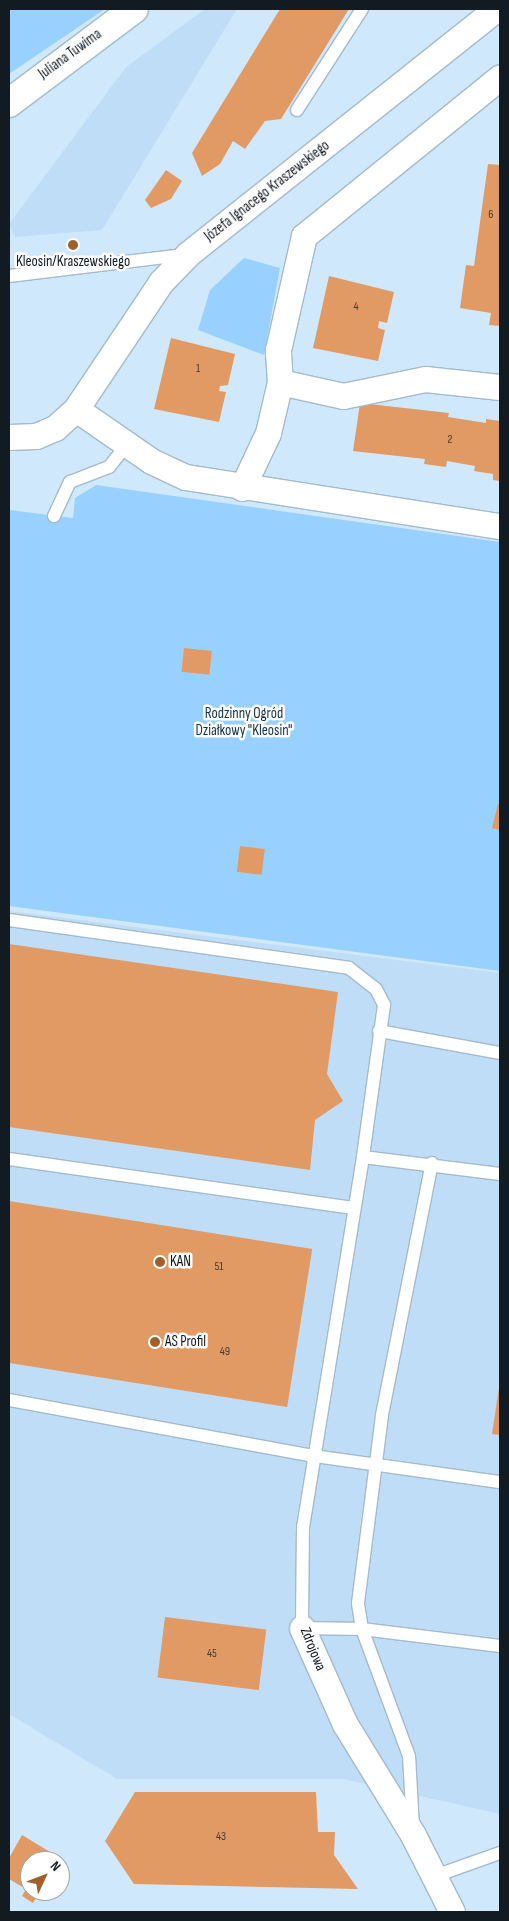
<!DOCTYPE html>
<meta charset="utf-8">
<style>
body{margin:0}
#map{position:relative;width:509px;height:1921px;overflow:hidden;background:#d0e8fc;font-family:"Sofia Sans Condensed",sans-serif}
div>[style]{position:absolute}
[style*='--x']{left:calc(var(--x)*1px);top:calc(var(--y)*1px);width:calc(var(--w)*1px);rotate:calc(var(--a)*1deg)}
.built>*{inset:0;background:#bfddf6}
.green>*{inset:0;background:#98d1ff}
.building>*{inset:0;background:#e19a64;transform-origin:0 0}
.roads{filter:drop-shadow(1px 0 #a4bacd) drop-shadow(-1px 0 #a4bacd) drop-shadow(0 1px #a4bacd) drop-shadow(0 -1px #a4bacd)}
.service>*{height:12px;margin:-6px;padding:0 6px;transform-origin:6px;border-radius:6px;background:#fff}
.minor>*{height:25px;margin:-12.5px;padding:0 12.5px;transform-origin:12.5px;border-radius:12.5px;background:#fff}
.tertiary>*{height:28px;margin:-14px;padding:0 14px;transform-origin:14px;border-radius:14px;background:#fff}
.dots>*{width:14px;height:14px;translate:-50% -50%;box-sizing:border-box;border:2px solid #fff;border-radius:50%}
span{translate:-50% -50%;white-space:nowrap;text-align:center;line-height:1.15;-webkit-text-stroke:5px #fff;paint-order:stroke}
.number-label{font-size:12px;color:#463b32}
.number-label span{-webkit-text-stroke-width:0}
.street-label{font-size:15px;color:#131b22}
.poi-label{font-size:15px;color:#131b22}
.left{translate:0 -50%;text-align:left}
.park-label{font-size:15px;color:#123249}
.frame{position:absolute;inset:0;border:10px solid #131b22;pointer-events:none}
.north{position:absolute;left:20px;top:1851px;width:50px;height:50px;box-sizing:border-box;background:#fff;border:1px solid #a1a4a7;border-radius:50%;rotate:47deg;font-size:14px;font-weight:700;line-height:20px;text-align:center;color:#131b22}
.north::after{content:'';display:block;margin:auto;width:18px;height:22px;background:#a1602b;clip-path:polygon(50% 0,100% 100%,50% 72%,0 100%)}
</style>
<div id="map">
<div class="built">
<div style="clip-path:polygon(205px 9px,237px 9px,102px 230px,15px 237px,9px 224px,126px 67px)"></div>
<div style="clip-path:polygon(9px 911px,500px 973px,500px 1814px,344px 1779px,117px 1779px,9px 1714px)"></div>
</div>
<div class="green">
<div style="clip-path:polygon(9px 9px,105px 9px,9px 74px)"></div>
<div style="clip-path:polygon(244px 258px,280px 268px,264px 355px,198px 330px,210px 290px)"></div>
<div style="clip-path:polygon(96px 485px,500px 542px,500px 971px,9px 906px,9px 510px,73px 518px,75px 498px)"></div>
</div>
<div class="building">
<div style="clip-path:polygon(280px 9px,349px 9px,281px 119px,265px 121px,245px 149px,233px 141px,220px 164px,202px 176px,192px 153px)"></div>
<div style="clip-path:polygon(488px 164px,500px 165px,500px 326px,489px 325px,491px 313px,460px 308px,466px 265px,474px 266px)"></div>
<div style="clip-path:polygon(166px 170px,182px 181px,171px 199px,151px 208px,145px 200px)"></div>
<div style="clip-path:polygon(329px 276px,394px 292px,387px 323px,379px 321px,378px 328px,385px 330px,378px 361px,313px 348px)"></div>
<div style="clip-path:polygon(171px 338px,235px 354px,228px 385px,220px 386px,219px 391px,226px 392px,219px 422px,154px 409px)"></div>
<div style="clip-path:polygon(360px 403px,449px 413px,448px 417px,486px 423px,486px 419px,500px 421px,500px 481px,493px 480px,493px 474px,474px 471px,475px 466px,447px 461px,446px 467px,424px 464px,425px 459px,353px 451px)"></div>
<div style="left:184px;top:648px;width:28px;height:24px;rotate:6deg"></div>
<div style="clip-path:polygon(498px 804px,500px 804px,500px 830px,492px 828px)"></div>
<div style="left:240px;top:846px;width:25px;height:26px;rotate:7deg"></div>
<div style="clip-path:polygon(9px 944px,338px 992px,327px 1074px,343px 1101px,315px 1120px,310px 1170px,9px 1127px)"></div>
<div style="left:9px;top:1201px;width:307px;height:160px;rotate:9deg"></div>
<div style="clip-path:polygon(499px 1388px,500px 1389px,500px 1435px,492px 1434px)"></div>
<div style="left:165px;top:1617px;width:102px;height:61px;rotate:7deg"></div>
<div style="clip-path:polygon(135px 1792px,316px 1792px,318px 1832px,335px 1832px,334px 1855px,358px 1889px,134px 1884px,105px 1841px)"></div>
<div style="clip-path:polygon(22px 1835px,60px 1858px,30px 1861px,30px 1891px,40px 1891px,33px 1903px,22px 1896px,26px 1889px,9px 1879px,9px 1858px)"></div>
</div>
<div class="roads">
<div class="service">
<div style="--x:297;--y:110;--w:120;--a:-57.2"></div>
<div style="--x:9;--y:276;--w:174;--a:-6.9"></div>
<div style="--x:54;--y:516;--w:38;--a:-65"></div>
<div style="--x:70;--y:482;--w:42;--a:-21"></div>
<div style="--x:109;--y:467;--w:27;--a:-51"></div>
<div style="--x:9;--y:920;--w:343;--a:8"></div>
<div style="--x:349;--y:968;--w:34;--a:38"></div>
<div style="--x:376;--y:989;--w:18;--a:63"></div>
<div style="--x:384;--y:1005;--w:153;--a:97.9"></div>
<div style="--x:363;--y:1157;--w:374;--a:99.2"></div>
<div style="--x:303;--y:1526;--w:102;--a:90.6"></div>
<div style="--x:302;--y:1628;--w:60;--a:1"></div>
<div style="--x:362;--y:1629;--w:139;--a:7"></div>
<div style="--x:379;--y:1031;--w:123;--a:10.3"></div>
<div style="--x:363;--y:1157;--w:138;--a:7.1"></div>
<div style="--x:9;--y:1159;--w:346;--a:8.1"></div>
<div style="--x:9;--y:1400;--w:310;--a:10.4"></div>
<div style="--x:314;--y:1456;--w:188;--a:8"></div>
<div style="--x:413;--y:1827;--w:71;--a:-93.2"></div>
<div style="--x:409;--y:1756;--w:135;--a:-110.3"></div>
<div style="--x:362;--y:1629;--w:26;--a:-99"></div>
<div style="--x:358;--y:1603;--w:190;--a:-82.7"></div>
<div style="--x:382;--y:1415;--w:257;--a:-78.8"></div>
<div style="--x:435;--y:1876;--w:69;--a:-19.5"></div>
</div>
<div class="minor">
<div style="--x:280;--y:382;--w:65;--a:12.5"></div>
<div style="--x:343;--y:396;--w:84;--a:-11.7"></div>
<div style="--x:425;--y:379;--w:75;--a:6.1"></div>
<div style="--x:76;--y:409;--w:91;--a:34.7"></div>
<div style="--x:151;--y:461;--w:38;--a:25"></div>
<div style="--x:186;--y:477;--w:318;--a:8.9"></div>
<div style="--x:9;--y:437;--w:27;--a:-2"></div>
<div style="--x:36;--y:436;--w:21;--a:-23"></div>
<div style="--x:55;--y:428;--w:28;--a:-42"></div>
<div style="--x:76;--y:409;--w:153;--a:-56.2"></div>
<div style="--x:161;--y:282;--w:39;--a:-46"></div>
<div style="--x:188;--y:254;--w:394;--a:-38.5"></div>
<div style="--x:242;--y:488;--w:61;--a:-64.7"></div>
<div style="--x:268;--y:433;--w:52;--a:-76.8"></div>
<div style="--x:280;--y:382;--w:32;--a:-94"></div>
<div style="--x:278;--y:350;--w:117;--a:-77.2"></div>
<div style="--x:304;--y:236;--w:252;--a:-39"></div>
<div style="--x:302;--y:1628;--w:105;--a:65.9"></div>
<div style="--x:345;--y:1724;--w:130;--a:58.5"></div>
<div style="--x:413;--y:1835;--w:86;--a:63.1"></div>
</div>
<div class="tertiary">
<div style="--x:9;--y:103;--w:156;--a:-36.9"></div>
</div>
</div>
<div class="dots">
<div style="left:73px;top:245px;background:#a1602b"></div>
<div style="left:160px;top:1262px;background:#a1602b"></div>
<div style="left:155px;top:1342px;background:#a1602b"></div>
</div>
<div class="number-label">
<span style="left:491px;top:215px">6</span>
<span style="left:356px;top:307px">4</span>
<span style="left:198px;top:369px">1</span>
<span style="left:450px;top:440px">2</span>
<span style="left:219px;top:1267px">51</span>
<span style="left:225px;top:1352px">49</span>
<span style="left:212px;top:1654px">45</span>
<span style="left:221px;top:1837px">43</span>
</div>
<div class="street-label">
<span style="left:70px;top:54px;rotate:-36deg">Juliana Tuwima</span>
<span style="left:267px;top:191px;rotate:-38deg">Józefa Ignacego Kraszewskiego</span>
<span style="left:313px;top:1649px;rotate:68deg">Zdrojowa</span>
</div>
<div class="poi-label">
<span style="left:73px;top:262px">Kleosin/Kraszewskiego</span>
<span class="left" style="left:170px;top:1262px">KAN</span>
<span class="left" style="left:165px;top:1342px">AS Profil</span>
</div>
<div class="park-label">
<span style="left:244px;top:722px">Rodzinny Ogród<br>Działkowy "Kleosin"</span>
</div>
<div class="frame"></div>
<div class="north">N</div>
</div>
